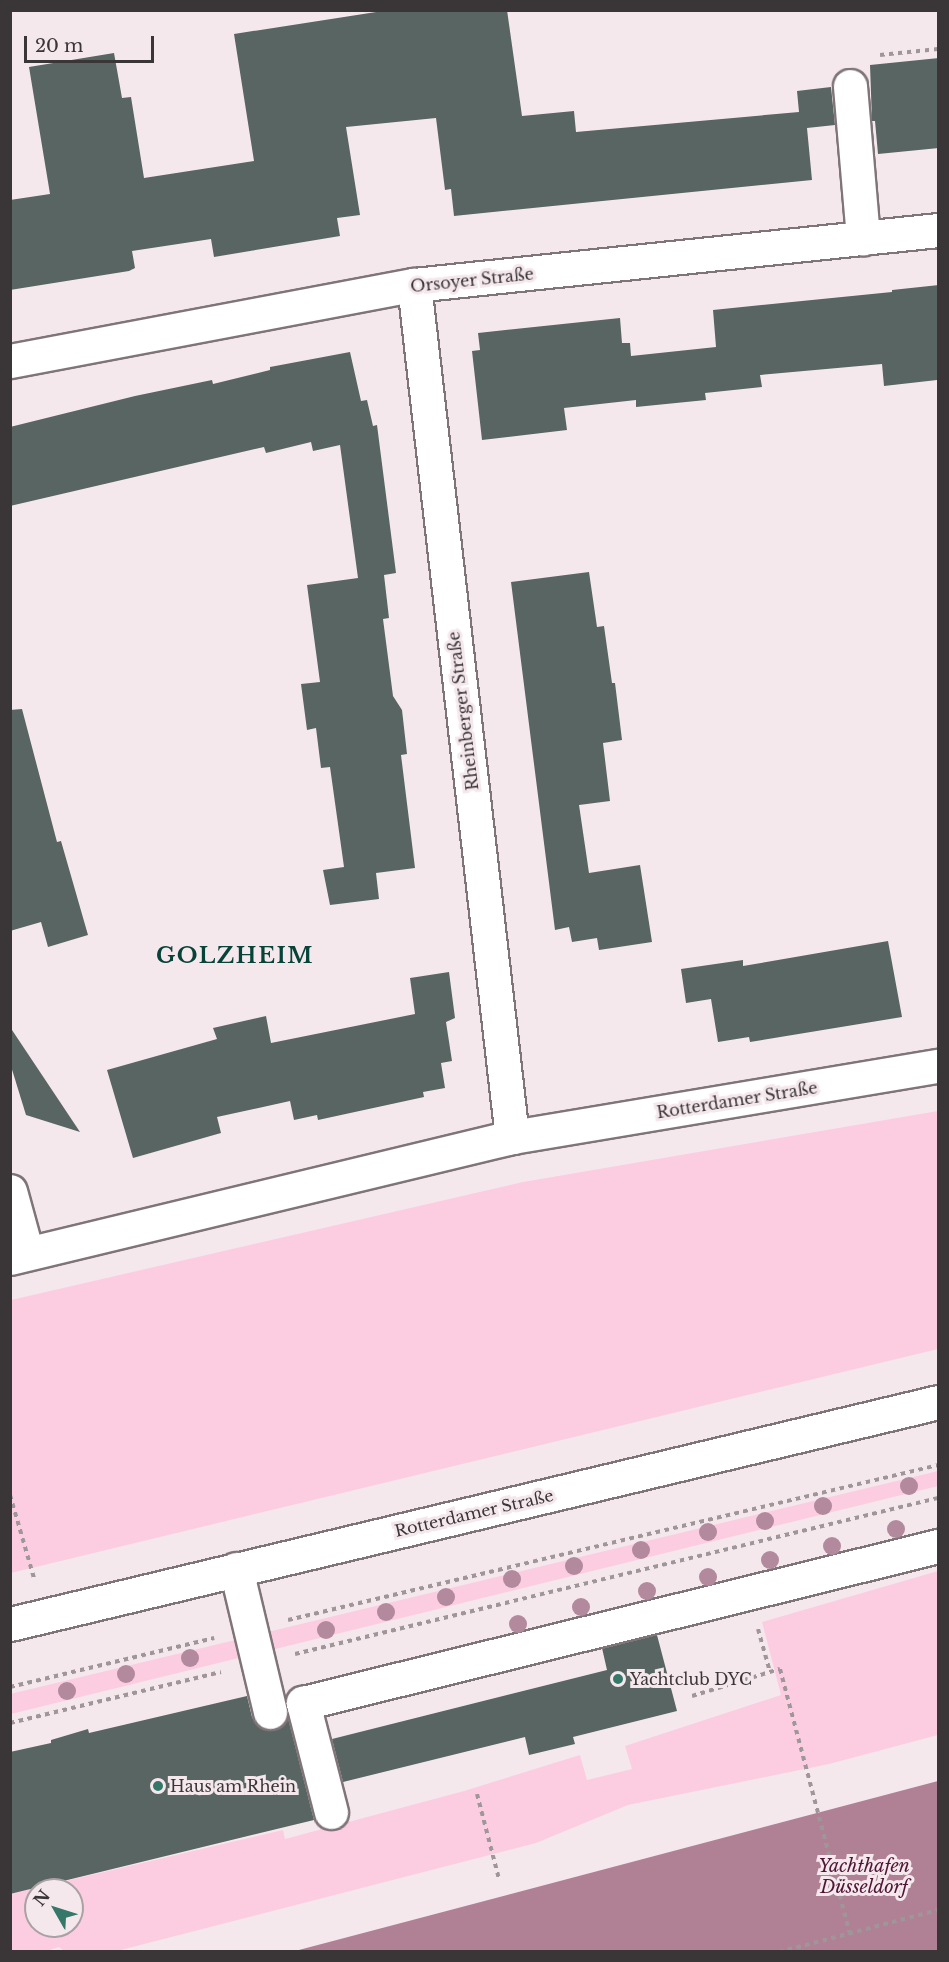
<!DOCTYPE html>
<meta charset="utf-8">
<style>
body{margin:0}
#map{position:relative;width:949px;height:1962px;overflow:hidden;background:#f5e8ed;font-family:"Libre Baskerville",serif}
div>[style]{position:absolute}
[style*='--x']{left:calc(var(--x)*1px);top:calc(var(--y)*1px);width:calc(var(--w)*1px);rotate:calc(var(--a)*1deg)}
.green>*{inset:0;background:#fccde1}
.water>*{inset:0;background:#b08195}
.building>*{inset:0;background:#596562}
.path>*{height:4px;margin-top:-2px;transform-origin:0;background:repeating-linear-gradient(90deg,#9f9699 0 4.5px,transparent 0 9px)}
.roads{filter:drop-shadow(2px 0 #7f7579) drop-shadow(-2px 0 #7f7579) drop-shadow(0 2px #7f7579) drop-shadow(0 -2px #7f7579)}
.minor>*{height:33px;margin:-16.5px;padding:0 16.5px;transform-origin:16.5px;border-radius:16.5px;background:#fff}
.trees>*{width:18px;height:18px;margin:-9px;border-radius:50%;background:#b2899d}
.dots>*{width:16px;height:16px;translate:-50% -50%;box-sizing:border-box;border:3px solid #f5e8ed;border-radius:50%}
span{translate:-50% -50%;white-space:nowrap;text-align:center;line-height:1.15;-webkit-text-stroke:6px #f5e8ed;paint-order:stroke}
.street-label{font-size:16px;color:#3a3637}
.poi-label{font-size:16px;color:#3a3637}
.left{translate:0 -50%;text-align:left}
.water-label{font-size:18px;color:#4f1535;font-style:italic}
.district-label{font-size:22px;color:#074339;font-weight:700;letter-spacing:1.5px}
.frame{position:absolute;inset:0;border:12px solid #3a3637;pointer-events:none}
.north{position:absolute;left:24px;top:1878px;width:60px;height:60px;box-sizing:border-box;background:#f5e8ed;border:2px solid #aaa1a4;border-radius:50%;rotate:309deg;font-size:16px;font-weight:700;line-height:24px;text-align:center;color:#3a3637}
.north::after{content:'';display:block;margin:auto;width:21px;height:27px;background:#35786a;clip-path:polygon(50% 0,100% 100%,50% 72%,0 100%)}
.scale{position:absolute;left:24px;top:36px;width:130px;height:27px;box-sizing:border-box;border:3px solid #3a3637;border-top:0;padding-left:8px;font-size:18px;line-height:21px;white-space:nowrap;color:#3a3637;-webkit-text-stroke:4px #f5e8ed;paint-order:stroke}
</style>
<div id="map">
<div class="green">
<div style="clip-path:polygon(938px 1111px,938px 1349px,11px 1573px,11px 1300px,523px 1182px)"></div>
<div style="clip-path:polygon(938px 1471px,938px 1486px,11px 1714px,10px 1694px)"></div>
<div style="clip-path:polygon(evenodd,938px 1571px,938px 1735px,829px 1764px,628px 1805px,536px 1843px,117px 1951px,64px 1951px,59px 1947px,47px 1951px,11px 1951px,10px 1894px,283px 1830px,285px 1839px,464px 1791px,580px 1755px,587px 1780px,632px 1769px,625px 1746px,781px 1695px,762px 1622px,938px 1571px,36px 1890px,72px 1890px,72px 1926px,36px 1926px,36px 1890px)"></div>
</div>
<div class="water">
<div style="clip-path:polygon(938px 1781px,938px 1951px,295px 1951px)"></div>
</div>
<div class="building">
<div style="clip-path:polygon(389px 10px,507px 10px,522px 116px,574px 111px,576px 132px,799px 112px,797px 91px,831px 87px,835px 125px,807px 128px,812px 180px,454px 216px,451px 189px,445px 190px,436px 118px,346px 127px,360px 215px,337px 218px,340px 236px,214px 257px,211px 239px,132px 251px,135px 268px,129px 271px,10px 290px,10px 200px,50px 194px,29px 67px,114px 53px,122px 98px,131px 97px,144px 178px,254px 161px,234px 34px)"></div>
<div style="clip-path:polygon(939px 58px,939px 148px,878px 154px,875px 121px,872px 121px,870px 65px)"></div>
<div style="clip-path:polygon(939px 285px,937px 380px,884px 386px,882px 364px,760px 375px,762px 387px,705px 393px,706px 400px,636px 407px,636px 400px,564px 408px,567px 430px,482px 440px,472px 351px,480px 350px,478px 333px,620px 318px,622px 343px,630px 343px,631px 356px,716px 347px,713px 310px,892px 292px,892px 290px)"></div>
<div style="clip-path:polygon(350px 352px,361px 401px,367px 400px,373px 426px,377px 425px,396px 573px,384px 575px,389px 618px,383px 619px,393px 696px,402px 710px,407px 754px,401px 755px,415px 868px,376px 873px,379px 899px,330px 905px,323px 870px,344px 867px,330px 767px,321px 768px,316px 728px,307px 730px,301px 684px,320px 682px,307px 585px,358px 578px,340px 445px,313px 451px,311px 442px,266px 453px,264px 447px,10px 506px,10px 427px,135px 396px,212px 380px,213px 384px,270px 370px,270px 367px)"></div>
<div style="clip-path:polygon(589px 572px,597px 627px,604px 626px,612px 683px,615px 683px,622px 740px,603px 743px,610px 801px,579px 805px,589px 873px,640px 865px,652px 942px,599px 950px,597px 938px,572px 942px,569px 927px,555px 930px,511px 582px)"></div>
<div style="clip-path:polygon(22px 709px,57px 842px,61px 841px,88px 935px,48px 947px,41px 922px,10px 931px,10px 710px)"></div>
<div style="clip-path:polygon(888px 941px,902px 1017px,750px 1042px,749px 1037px,718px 1042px,711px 999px,686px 1003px,681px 969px,743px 960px,743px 966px)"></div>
<div style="clip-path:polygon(449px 972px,455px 1018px,446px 1022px,452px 1061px,441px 1063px,445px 1088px,423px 1092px,424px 1097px,318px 1120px,317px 1115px,294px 1120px,290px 1101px,217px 1117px,221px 1133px,133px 1158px,107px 1070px,217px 1039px,213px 1028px,266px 1016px,271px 1043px,415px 1014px,410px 978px)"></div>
<div style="clip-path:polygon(10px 1027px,80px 1132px,26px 1115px,10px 1063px)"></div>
<div style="clip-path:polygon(657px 1635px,677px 1711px,573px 1737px,575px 1744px,529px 1755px,525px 1737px,343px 1782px,332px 1739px,607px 1670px,602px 1648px)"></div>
<div style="clip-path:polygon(247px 1696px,252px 1717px,256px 1724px,264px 1730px,275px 1730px,282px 1726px,288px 1718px,314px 1820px,10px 1894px,10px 1752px,51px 1743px,51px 1740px,88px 1729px,89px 1733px)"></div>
</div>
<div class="path">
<div style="--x:880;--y:55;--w:58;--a:-5.9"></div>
<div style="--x:10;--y:1495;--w:86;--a:73.9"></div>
<div style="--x:288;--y:1620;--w:668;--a:-13.41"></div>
<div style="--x:758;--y:1629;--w:45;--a:74.4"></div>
<div style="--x:295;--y:1654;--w:662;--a:-13.64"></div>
<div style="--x:10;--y:1687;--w:210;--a:-13.5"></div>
<div style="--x:692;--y:1696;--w:92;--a:-17.1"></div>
<div style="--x:780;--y:1669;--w:274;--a:75.2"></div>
<div style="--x:10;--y:1723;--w:217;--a:-13.6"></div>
<div style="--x:477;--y:1794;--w:88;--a:75.5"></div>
<div style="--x:779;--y:1952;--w:164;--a:-14.8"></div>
</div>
<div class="roads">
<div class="minor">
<div style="--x:850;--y:86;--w:153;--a:85.1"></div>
<div style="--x:414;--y:285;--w:858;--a:83.44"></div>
<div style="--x:10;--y:361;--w:411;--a:-10.7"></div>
<div style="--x:414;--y:285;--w:527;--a:-5.99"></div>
<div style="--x:10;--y:1191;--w:64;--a:74.7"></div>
<div style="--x:10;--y:1258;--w:516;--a:-13.55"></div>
<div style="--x:512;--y:1137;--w:432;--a:-9.5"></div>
<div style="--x:236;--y:1569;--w:147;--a:76.6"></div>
<div style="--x:10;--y:1624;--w:954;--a:-13.45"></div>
<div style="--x:331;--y:1812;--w:113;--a:-104.4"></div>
<div style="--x:303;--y:1703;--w:654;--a:-13.89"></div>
</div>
</div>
<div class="trees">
<div style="left:909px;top:1486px"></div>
<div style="left:823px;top:1506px"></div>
<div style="left:765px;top:1521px"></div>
<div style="left:896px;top:1529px"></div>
<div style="left:708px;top:1532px"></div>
<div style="left:832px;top:1546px"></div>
<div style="left:641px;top:1550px"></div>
<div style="left:770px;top:1560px"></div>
<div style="left:574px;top:1566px"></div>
<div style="left:708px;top:1577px"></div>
<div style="left:512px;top:1579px"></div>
<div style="left:647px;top:1591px"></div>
<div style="left:446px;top:1597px"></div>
<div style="left:581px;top:1607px"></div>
<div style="left:386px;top:1612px"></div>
<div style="left:518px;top:1624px"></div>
<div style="left:326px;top:1630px"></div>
<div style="left:190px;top:1658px"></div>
<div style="left:126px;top:1674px"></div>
<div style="left:67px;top:1691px"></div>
</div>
<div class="dots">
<div style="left:618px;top:1679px;background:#35786a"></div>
<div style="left:158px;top:1786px;background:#35786a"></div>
</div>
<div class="street-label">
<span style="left:472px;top:280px;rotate:-6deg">Orsoyer Straße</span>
<span style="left:463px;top:711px;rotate:-97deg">Rheinberger Straße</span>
<span style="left:737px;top:1100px;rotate:-9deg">Rotterdamer Straße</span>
<span style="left:474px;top:1513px;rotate:-13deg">Rotterdamer Straße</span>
</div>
<div class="poi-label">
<span class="left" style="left:630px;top:1679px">Yachtclub DYC</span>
<span class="left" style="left:170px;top:1786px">Haus am Rhein</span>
</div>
<div class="water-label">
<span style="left:864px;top:1877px">Yachthafen<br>Düsseldorf</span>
</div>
<div class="district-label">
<span style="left:235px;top:956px">GOLZHEIM</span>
</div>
<div class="frame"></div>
<div class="north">N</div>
<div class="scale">20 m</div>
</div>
